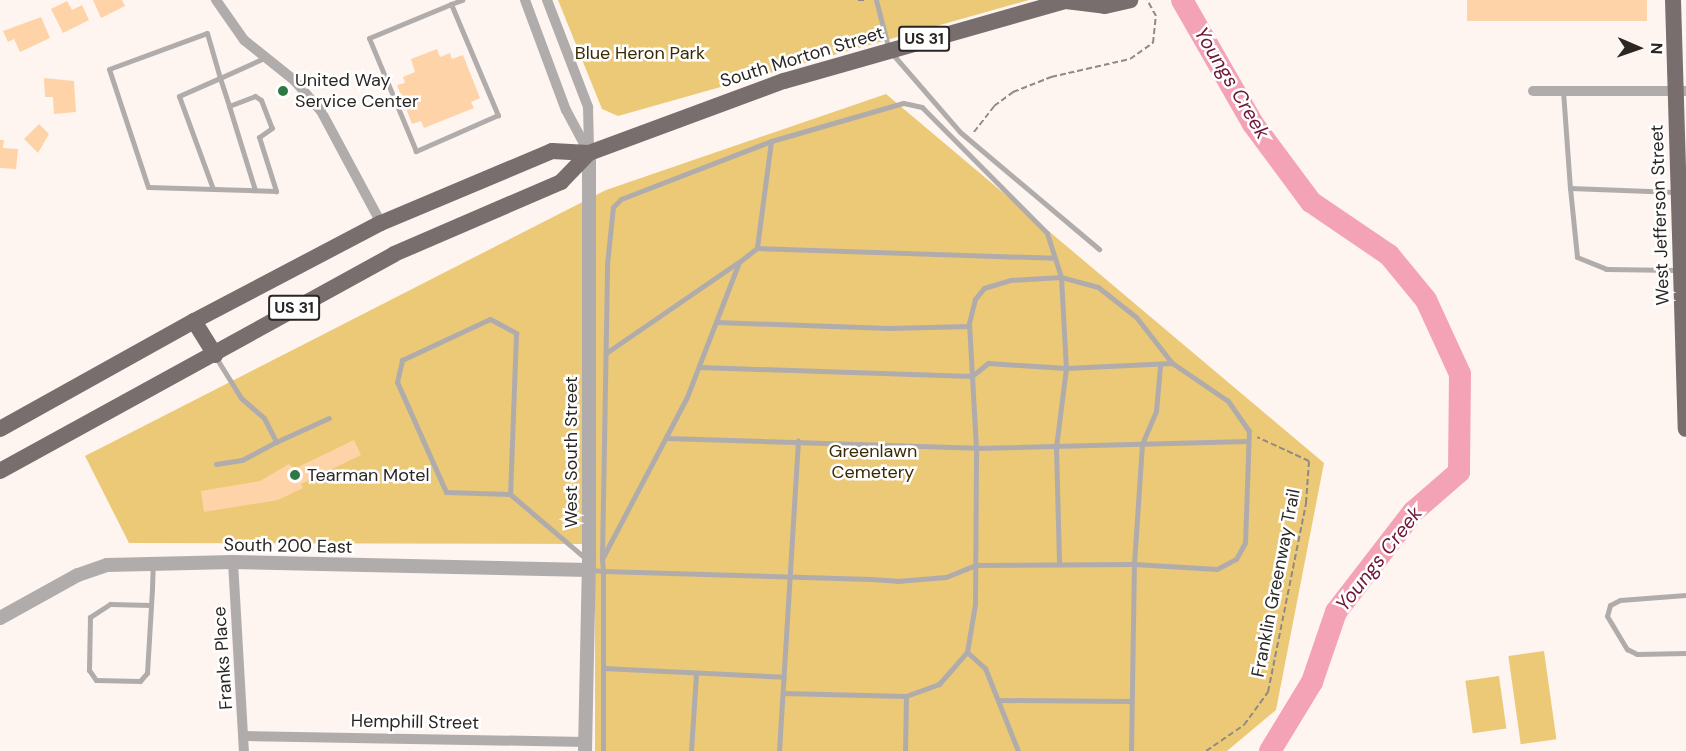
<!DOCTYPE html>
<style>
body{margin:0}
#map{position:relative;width:1686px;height:751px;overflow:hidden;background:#fef5f1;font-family:"DM Sans",sans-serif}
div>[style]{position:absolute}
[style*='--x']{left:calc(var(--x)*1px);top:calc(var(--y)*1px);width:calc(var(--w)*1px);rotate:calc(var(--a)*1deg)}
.green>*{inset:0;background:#ebc976;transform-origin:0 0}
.river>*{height:22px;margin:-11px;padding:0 11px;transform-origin:11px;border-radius:11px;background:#f4a3b7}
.building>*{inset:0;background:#fed3a8;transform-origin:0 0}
.path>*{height:2px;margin-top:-1px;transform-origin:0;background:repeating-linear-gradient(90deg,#908986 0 6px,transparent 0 9px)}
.service>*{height:5px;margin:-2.5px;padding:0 2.5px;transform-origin:2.5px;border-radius:2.5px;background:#b1acac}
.minor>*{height:10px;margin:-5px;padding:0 5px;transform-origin:5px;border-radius:5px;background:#b1acac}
.tertiary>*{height:14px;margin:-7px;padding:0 7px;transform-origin:7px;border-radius:7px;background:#b1acac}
.primary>*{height:16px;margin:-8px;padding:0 8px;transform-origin:8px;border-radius:8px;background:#776e6d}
.dots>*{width:16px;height:16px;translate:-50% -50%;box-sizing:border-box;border:3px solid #fff;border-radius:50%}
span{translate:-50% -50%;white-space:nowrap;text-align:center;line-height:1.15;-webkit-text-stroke:5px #fff;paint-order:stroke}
.shield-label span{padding:2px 4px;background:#fff;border:2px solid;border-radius:4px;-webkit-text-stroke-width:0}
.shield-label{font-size:16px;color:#2a2624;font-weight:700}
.park-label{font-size:18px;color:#392a00}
.street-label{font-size:18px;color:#2a2624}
.poi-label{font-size:18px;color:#2a2624}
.left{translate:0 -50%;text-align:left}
.water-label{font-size:20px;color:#6d1637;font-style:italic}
.north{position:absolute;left:1608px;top:18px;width:60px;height:60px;-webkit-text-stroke:4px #fff;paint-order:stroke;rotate:92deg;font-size:16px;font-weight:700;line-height:24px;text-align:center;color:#2a2624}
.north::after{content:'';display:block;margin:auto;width:21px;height:27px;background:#2a2624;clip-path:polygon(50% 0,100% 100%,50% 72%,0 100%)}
</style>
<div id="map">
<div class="green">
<div style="clip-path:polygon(558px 0,1029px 0,618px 116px,602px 109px)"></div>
<div style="clip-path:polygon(886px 94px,1324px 463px,1276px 710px,1227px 751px,595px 751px,595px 544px,129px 543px,85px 456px,606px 190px)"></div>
<div style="left:1544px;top:651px;width:89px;height:36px;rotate:82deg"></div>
<div style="left:1499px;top:676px;width:53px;height:34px;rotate:82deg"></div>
</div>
<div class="river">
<div style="--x:1182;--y:0;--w:143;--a:60.2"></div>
<div style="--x:1253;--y:124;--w:97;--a:53.4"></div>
<div style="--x:1311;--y:202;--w:94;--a:34.2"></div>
<div style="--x:1389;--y:255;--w:58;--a:50.6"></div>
<div style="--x:1426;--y:300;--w:81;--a:65.3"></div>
<div style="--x:1460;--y:374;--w:98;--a:90.6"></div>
<div style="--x:1459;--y:472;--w:61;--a:139"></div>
<div style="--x:1413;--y:512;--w:126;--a:127.6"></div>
<div style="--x:1336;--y:612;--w:74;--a:108.9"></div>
<div style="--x:1312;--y:682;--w:81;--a:121.3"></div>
</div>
<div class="building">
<div style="clip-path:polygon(93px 0,122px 0,125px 6px,101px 18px)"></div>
<div style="left:1467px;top:0;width:180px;height:21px"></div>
<div style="clip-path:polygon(67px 1px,72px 10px,82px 5px,89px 20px,63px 33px,51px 9px)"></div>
<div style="clip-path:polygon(41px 17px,50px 38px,20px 52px,14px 39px,8px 42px,3px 31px)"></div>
<div style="clip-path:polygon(437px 49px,440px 57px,450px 53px,452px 59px,463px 55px,480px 98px,471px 102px,474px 108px,424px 128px,421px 121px,412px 124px,397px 85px,405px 83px,403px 77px,415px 72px,411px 59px)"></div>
<div style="clip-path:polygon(44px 78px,74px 81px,76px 112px,54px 114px,53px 97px,45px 97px)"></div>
<div style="clip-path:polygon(39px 124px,49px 134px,38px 153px,24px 139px)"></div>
<div style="clip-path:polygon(0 140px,4px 140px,3px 148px,18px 149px,16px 169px,0 168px)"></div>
<div style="clip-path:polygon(354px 440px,361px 455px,301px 484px,303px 488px,278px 500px,204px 512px,201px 491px,260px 481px,289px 464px,294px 469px)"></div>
</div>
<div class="path">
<div style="--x:858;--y:0;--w:7;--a:0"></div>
<div style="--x:974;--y:132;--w:33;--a:-52"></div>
<div style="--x:994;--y:106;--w:24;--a:-36"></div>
<div style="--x:1013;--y:92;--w:41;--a:-21.5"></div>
<div style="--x:1051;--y:77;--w:81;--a:-12.8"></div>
<div style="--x:1130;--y:59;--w:28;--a:-35"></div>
<div style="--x:1153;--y:43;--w:27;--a:-84"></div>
<div style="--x:1156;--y:16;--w:18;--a:-119"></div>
<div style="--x:1206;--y:751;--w:46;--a:-34.4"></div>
<div style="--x:1244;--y:725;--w:41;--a:-54"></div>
<div style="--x:1268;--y:692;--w:193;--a:-78.6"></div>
<div style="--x:1306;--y:503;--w:42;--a:-85.9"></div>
<div style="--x:1309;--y:461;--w:57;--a:-155.2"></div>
</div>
<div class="service">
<div style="--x:876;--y:0;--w:52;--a:75.4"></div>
<div style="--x:889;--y:50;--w:108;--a:49.1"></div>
<div style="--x:960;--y:132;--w:182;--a:40.1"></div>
<div style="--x:451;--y:4;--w:121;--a:67.1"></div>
<div style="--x:498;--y:115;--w:90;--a:156.3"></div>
<div style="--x:416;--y:151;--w:122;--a:-112.6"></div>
<div style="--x:369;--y:38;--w:89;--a:-22.5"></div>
<div style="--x:451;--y:4;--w:12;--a:-20"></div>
<div style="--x:1563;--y:91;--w:97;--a:85.9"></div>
<div style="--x:1570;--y:188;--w:105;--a:2.2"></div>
<div style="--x:229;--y:106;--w:88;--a:72.8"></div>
<div style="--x:1570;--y:188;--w:69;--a:84.2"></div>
<div style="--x:1577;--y:257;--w:31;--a:22"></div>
<div style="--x:1606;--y:269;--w:71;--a:0.8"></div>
<div style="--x:213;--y:189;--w:99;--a:-110.1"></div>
<div style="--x:179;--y:96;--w:45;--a:-23.7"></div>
<div style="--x:220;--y:78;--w:29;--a:72"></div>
<div style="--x:229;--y:106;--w:28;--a:-21"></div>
<div style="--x:255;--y:96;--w:7;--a:34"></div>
<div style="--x:261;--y:100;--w:30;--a:69"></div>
<div style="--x:272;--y:128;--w:16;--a:145"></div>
<div style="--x:259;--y:137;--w:57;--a:72.5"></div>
<div style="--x:276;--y:191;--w:128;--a:-178.2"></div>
<div style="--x:148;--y:187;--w:124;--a:-108.3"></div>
<div style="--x:109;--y:69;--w:104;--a:-20.2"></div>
<div style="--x:207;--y:33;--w:47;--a:73.9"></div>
<div style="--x:220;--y:78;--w:48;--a:-24.4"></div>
<div style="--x:757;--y:248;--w:297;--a:1.9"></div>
<div style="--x:716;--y:322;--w:173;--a:2"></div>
<div style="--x:889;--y:328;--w:80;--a:-1.4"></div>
<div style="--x:606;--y:353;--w:159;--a:-34.5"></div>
<div style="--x:215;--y:356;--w:49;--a:58.2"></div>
<div style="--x:241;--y:398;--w:30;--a:41"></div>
<div style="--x:264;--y:418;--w:27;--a:63"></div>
<div style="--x:276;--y:442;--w:58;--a:-24.4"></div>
<div style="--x:699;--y:367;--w:273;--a:1.9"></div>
<div style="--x:972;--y:376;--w:21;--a:-39"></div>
<div style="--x:988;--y:363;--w:78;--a:3.7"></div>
<div style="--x:1066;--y:368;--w:106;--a:-2.7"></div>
<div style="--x:666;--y:438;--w:310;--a:1.8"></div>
<div style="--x:976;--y:448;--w:272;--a:-1.5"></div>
<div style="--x:216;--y:464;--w:26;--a:-9"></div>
<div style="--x:242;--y:460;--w:38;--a:-28"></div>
<div style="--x:510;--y:494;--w:64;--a:-178.2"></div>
<div style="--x:446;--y:492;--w:120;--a:-114"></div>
<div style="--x:397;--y:382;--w:23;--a:-77"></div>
<div style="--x:402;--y:360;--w:97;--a:-25"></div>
<div style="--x:490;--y:319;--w:30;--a:28"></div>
<div style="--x:516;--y:333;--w:161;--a:92.1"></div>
<div style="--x:510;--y:494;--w:100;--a:40.5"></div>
<div style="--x:602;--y:558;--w:294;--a:-89"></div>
<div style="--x:607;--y:264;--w:57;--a:-84"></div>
<div style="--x:613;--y:207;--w:11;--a:-45"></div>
<div style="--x:621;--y:199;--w:161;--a:-21.1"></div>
<div style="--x:591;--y:570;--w:12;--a:5"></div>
<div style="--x:603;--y:571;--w:268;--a:1.7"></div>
<div style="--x:871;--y:579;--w:26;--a:4"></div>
<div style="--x:897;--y:581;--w:49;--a:-4.7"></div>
<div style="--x:946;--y:577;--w:31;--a:-22"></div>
<div style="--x:975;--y:565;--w:159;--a:-0.4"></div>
<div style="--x:1134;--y:564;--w:83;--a:3.4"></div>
<div style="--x:1217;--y:569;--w:21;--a:-28"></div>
<div style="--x:1236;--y:559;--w:18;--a:-61"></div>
<div style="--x:1245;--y:543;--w:112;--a:-88"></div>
<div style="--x:1249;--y:431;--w:37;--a:-125"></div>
<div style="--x:1228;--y:401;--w:68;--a:-145.8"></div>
<div style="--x:1172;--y:363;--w:58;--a:-128"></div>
<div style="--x:1136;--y:317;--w:48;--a:-141.7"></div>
<div style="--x:1098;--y:287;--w:38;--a:-165"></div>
<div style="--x:1061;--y:277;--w:46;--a:-107.7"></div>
<div style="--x:1047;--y:233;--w:177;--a:-134.8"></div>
<div style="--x:922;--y:107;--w:19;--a:-168"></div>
<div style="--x:903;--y:103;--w:137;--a:163.9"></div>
<div style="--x:771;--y:141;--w:108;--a:97.5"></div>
<div style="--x:757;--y:248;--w:23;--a:142"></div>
<div style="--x:739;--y:262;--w:145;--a:111.1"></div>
<div style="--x:687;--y:397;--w:183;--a:117.7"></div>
<div style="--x:602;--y:559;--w:12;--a:85"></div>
<div style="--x:603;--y:571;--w:180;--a:90"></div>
<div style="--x:1686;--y:595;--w:66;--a:175.7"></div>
<div style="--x:1620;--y:600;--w:11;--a:153"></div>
<div style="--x:1610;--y:605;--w:11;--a:105"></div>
<div style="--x:1607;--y:616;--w:39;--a:59"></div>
<div style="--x:1627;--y:649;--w:11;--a:27"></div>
<div style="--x:1637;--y:654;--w:49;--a:-1.2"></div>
<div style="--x:151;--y:605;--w:41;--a:-178.6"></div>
<div style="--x:110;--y:604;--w:24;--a:147"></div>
<div style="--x:90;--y:617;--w:53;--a:91.1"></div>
<div style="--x:89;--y:670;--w:12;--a:55"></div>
<div style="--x:96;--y:680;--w:44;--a:1.3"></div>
<div style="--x:140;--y:681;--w:11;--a:-49"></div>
<div style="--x:147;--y:673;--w:85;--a:-86.6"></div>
<div style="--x:152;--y:588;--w:23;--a:-88"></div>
<div style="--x:967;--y:652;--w:24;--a:42"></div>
<div style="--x:985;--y:668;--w:89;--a:68.3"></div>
<div style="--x:603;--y:668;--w:181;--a:2.8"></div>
<div style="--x:783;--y:693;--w:123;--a:1.4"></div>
<div style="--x:998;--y:700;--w:133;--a:0.4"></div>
<div style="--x:691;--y:751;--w:78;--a:-86.3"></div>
<div style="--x:779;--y:751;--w:311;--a:-86.5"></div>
<div style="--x:905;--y:751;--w:55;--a:-89"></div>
<div style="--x:906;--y:696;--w:35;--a:-20"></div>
<div style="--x:939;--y:684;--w:43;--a:-48.8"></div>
<div style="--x:967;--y:652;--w:49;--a:-80.5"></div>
<div style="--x:975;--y:604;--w:156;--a:-89.6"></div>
<div style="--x:976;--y:448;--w:125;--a:-93.2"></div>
<div style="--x:969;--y:323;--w:25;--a:-76"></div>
<div style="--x:975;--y:299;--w:14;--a:-51"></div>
<div style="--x:984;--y:288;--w:28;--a:-17"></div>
<div style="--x:1011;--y:280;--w:50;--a:-3.4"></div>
<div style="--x:1061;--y:277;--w:91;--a:86.9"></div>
<div style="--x:1066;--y:368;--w:80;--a:97.2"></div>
<div style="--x:1056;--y:447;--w:117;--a:88.5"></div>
<div style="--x:1131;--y:751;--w:187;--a:-89.1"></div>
<div style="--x:1134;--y:564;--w:120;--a:-86.2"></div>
<div style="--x:1142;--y:444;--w:36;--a:-67"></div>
<div style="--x:1156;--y:411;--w:45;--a:-84.9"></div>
</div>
<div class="minor">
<div style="--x:216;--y:0;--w:49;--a:55"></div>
<div style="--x:244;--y:40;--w:64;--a:38.7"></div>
<div style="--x:294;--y:80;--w:41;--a:48.9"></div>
<div style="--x:321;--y:111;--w:127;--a:61.8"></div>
<div style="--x:525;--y:0;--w:117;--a:69.6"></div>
<div style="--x:566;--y:110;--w:49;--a:61.9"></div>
<div style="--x:547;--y:0;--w:115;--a:69"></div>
<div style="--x:588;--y:107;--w:42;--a:88.6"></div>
<div style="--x:1533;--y:91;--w:153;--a:0"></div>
<div style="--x:233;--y:562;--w:189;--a:86.7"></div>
<div style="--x:244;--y:736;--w:341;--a:1"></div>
</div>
<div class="tertiary">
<div style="--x:0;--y:618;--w:89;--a:-28.9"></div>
<div style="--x:78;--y:575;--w:31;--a:-19"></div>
<div style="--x:107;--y:565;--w:126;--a:-1.4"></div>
<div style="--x:233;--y:562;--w:356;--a:1.3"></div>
<div style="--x:585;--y:751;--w:189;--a:-88.8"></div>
<div style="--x:589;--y:562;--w:409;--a:-90"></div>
</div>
<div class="primary">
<div style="--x:1673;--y:0;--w:429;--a:88.3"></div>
<div style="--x:1066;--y:1;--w:39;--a:7"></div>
<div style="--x:1105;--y:6;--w:26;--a:-13"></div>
<div style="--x:194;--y:321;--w:40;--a:58"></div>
<div style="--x:0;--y:429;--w:222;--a:-29.1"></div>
<div style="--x:194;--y:321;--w:211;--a:-27.7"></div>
<div style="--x:381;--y:223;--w:186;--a:-22.8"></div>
<div style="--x:552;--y:151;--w:37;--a:3"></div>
<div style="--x:589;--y:153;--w:208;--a:-20.3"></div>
<div style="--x:784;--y:81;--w:295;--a:-15.9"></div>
<div style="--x:0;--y:471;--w:450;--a:-28.8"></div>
<div style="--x:394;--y:254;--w:182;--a:-23.3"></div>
<div style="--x:561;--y:182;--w:40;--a:-46"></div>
</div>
<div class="dots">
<div style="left:283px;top:91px;background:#2e7846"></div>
<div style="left:295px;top:475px;background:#2e7846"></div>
</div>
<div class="shield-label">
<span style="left:924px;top:39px">US 31</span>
<span style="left:294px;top:308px">US 31</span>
</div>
<div class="park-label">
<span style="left:640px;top:53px">Blue Heron Park</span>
<span style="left:873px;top:462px">Greenlawn<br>Cemetery</span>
</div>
<div class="street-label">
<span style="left:802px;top:57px;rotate:-17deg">South Morton Street</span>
<span style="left:1660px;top:215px;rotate:-92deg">West Jefferson Street</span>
<span style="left:571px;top:452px;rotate:-90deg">West South Street</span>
<span style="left:288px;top:546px;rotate:1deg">South 200 East</span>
<span style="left:1276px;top:583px;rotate:-79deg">Franklin Greenway Trail</span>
<span style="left:223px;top:658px;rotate:-94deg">Franks Place</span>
<span style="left:415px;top:722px;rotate:1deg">Hemphill Street</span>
</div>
<div class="poi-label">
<span class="left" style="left:295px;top:91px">United Way<br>Service Center</span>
<span class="left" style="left:307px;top:475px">Tearman Motel</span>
</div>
<div class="water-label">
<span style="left:1232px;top:83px;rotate:59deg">Youngs Creek</span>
<span style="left:1379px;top:559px;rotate:-52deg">Youngs Creek</span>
</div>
<div class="north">N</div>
</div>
